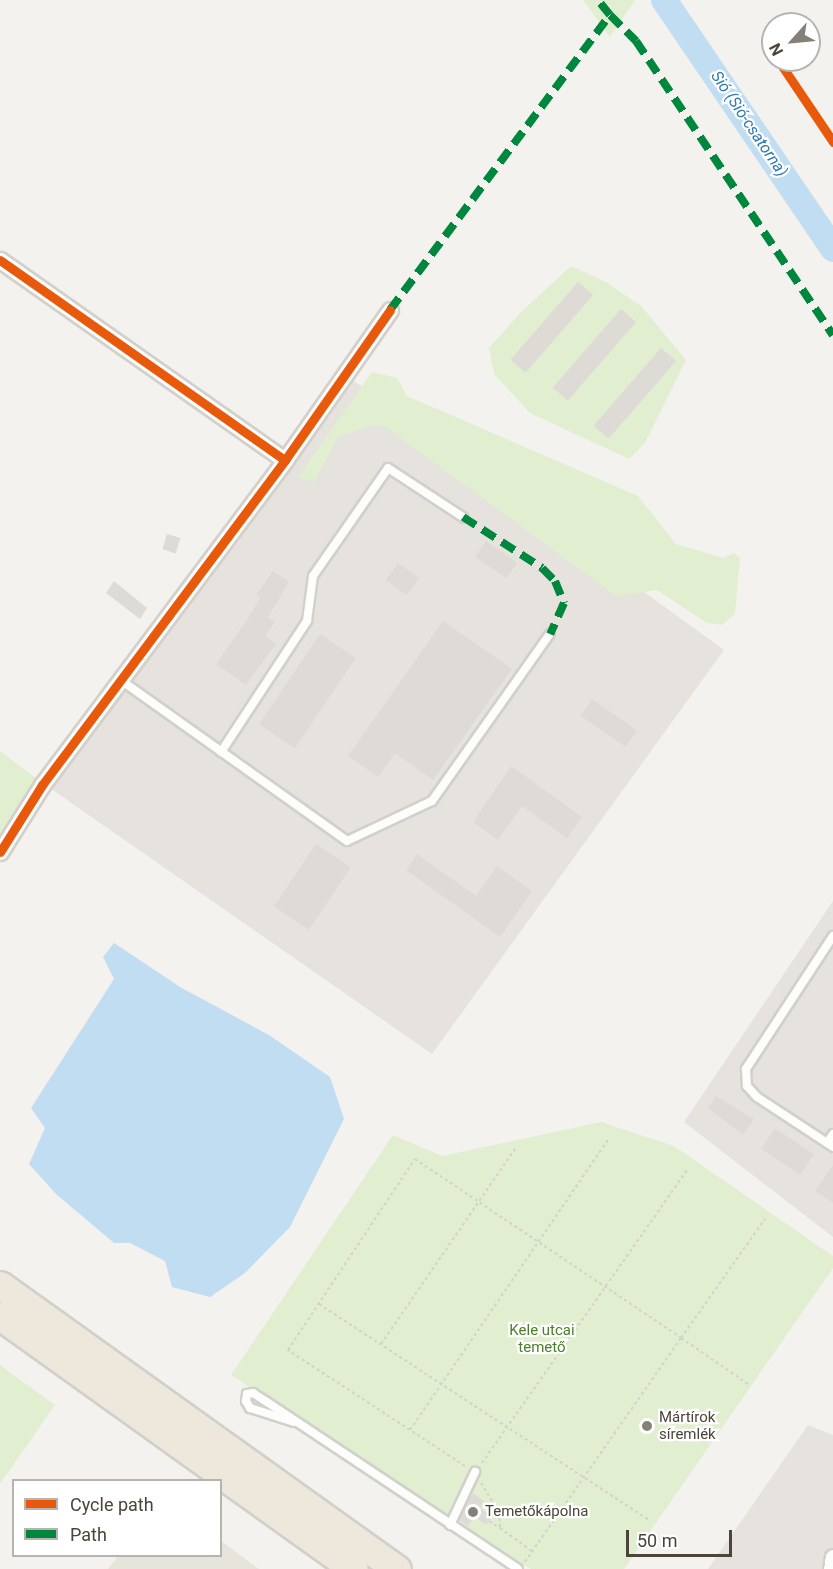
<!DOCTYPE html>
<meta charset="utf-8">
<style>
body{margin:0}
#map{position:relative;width:833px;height:1569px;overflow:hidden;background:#f4f2ee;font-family:Roboto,sans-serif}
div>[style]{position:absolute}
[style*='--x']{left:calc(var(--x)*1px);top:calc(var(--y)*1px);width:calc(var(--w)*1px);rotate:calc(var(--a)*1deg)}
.residential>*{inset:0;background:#e7e4dc}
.industrial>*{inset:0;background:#e6e2de}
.green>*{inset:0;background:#e1eecf}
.water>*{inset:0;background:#c0ddf1}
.river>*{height:26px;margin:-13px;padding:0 13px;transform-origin:13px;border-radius:13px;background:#c0ddf1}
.building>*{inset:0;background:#dedbd6;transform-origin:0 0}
.path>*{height:2px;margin-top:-1px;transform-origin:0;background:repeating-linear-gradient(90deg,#d3d2cc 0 3px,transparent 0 6px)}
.roads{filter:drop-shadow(2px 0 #d2d0cb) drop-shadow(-2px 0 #d2d0cb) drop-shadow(0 2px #d2d0cb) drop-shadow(0 -2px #d2d0cb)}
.service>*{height:8px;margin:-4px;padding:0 4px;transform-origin:4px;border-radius:4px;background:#fdfdfc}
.minor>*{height:15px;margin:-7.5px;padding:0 7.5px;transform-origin:7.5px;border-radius:7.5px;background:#fdfdfc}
.motorway>*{height:27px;margin:-13.5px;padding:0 13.5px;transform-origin:13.5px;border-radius:13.5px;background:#ede8db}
.quiet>*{height:8px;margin-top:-4px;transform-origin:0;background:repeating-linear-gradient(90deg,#00873e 0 15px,transparent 0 23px)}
.cycleway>*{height:9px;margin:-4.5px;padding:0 4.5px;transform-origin:4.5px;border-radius:4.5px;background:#e8590c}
.dots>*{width:16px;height:16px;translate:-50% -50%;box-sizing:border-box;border:3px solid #fff;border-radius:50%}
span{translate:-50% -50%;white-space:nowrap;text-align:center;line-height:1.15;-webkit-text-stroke:4.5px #fff;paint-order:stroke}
.park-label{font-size:15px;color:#4a7f2a}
.poi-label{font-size:15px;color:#4b4439}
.left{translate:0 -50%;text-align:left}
.water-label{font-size:16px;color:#2e7ab2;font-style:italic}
.legend{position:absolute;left:12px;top:1479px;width:210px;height:78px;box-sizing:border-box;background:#fff;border:2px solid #b7b4b0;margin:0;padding:8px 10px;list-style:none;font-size:18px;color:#4b4439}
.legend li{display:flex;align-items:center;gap:12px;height:30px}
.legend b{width:30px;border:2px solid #b7b4b0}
.north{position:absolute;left:761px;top:12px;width:60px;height:60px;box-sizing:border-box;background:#fff;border:2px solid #b7b4b0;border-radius:50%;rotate:243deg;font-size:16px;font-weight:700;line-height:24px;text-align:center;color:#4b4439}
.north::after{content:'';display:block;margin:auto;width:21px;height:27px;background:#868178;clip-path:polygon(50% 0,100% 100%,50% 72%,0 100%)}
.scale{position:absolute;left:626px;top:1530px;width:106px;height:27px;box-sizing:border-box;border:3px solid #4b4439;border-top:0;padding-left:8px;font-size:18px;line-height:21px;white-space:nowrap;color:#4b4439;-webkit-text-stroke:4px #fff;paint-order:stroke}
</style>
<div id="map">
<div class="residential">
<div style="clip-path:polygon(221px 1541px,259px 1569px,108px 1569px,118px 1556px,220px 1556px)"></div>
</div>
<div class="industrial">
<div style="clip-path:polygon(343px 373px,724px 650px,432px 1054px,37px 779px,119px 678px)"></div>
<div style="clip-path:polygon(833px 901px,833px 1237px,684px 1122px)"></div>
<div style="clip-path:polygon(808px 1425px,833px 1435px,833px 1569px,708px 1569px)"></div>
</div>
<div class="green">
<div style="clip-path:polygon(583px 0,635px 0,610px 37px)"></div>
<div style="clip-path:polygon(571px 266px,606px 282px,641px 306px,686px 360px,645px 443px,629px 459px,530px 413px,494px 374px,489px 348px,521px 312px)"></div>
<div style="clip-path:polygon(372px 372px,397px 378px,407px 396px,638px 496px,676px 544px,723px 558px,734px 553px,740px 558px,735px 614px,722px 625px,707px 623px,657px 590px,616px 596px,384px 426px,370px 426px,338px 437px,314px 482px,298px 477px)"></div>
<div style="clip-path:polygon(0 751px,37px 779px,0 834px)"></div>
<div style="clip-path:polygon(601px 1122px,674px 1146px,833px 1256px,833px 1268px,624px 1569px,531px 1569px,231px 1375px,393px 1135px,442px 1156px)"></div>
<div style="clip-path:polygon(0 1365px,55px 1405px,0 1484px)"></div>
</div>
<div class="water">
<div style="clip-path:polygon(114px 943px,180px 987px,269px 1035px,330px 1077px,344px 1119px,290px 1227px,245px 1273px,210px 1297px,172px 1287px,165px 1261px,130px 1243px,114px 1243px,56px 1194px,29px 1164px,45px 1128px,31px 1108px,114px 979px,103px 957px)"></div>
</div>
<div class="river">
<div style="--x:664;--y:0;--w:301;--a:55.8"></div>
</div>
<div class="building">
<div style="left:578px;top:282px;width:20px;height:103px;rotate:41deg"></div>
<div style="left:621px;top:309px;width:20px;height:104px;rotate:41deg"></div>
<div style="left:661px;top:348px;width:20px;height:103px;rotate:41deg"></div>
<div style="left:167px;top:534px;width:14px;height:16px;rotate:17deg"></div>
<div style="left:486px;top:541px;width:38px;height:19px;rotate:35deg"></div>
<div style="left:398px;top:563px;width:26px;height:21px;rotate:36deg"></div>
<div style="clip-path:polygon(273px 571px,289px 582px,268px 617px,275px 622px,265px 636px,276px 644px,246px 685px,216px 664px,247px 620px,260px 598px,256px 595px)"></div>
<div style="clip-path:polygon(114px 581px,147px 608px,140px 619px,106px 593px)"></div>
<div style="clip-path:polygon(443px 621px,512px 669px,433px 780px,395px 753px,378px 777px,348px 756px)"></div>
<div style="left:320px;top:634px;width:43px;height:109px;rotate:34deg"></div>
<div style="left:592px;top:699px;width:55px;height:20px;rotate:35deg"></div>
<div style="clip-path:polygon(511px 766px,582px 817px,567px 838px,522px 806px,498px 840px,473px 822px)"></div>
<div style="left:316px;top:844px;width:42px;height:75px;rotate:34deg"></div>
<div style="clip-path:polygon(417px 854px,476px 896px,497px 866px,532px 891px,500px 937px,406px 870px)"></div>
<div style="clip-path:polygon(716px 1096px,754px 1119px,743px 1135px,708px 1108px)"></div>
<div style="left:775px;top:1128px;width:47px;height:25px;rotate:34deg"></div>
<div style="clip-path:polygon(833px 1165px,833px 1203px,815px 1191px)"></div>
<div style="clip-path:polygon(473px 1493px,484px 1501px,480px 1508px,492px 1516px,486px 1525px,474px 1517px,468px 1526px,459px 1520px)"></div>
</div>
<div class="path">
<div style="--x:319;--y:1304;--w:396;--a:33.2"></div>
<div style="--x:381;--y:1344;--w:237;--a:-55.5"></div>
<div style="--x:748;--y:1384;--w:81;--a:-145.5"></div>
<div style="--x:681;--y:1338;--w:146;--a:-54.8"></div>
<div style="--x:410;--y:1430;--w:353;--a:-55.7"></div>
<div style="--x:482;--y:1463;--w:359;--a:-55"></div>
<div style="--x:465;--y:1466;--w:212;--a:-146.8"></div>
<div style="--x:288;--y:1350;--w:229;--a:-56.4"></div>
<div style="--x:415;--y:1159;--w:321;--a:33.9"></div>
<div style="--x:681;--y:1338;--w:273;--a:124.9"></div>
<div style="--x:481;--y:1483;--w:34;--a:58"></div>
<div style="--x:499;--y:1512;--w:16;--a:86"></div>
<div style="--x:500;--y:1528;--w:39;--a:36"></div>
<div style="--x:489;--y:1521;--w:13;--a:32"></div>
</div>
<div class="roads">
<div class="service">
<div style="--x:122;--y:681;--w:276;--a:35.4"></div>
<div style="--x:347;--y:841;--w:94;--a:-25.2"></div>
<div style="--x:432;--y:801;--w:204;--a:-54.8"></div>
<div style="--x:221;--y:752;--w:157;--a:-56.7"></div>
<div style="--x:307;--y:621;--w:45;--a:-82.4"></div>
<div style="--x:313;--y:576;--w:131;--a:-55.2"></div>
<div style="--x:388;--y:468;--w:90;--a:33.2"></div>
<div style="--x:833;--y:936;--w:159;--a:123.2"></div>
<div style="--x:746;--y:1069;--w:17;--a:87"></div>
<div style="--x:747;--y:1086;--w:15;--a:48"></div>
<div style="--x:757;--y:1097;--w:91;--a:33.3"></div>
<div style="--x:827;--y:1143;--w:11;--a:-56"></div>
<div style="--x:294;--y:1422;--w:46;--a:-162.3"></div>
<div style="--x:250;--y:1408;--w:8;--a:-120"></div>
<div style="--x:246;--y:1401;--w:7;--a:-82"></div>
<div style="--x:247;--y:1394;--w:6;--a:-9"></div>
<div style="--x:253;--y:1393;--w:17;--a:33"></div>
<div style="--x:267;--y:1402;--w:301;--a:33.6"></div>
<div style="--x:450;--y:1525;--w:59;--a:-64.7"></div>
</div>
<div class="minor">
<div style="--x:0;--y:260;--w:348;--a:35.1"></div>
<div style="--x:0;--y:852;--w:79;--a:-57.9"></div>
<div style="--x:42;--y:785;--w:406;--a:-53.2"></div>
<div style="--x:285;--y:460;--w:183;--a:-55"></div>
<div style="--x:831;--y:1569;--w:12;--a:-81"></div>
</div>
<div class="motorway">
<div style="--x:0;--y:1285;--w:488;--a:35.6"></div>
<div style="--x:0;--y:1316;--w:435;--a:35.6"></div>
</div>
</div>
<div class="quiet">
<div style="--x:610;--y:15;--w:37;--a:45"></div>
<div style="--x:636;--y:41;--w:354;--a:56.2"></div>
<div style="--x:390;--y:310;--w:368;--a:-53.3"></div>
<div style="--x:610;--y:15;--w:19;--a:-129"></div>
<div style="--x:463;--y:517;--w:94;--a:32.8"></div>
<div style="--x:542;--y:568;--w:18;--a:45"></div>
<div style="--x:555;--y:581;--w:24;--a:68"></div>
<div style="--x:564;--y:603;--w:34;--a:114"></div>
</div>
<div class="cycleway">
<div style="--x:778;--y:60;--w:99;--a:56.1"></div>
<div style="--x:0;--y:260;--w:348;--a:35.1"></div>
<div style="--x:0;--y:852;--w:79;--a:-57.9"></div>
<div style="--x:42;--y:785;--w:406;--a:-53.2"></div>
<div style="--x:285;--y:460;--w:183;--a:-55"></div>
</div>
<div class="dots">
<div style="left:647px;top:1426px;background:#868178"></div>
<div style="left:473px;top:1512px;background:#868178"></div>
</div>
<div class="park-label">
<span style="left:542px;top:1339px">Kele utcai<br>temető</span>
</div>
<div class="poi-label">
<span class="left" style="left:659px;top:1426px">Mártírok<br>síremlék</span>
<span class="left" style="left:485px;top:1512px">Temetőkápolna</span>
</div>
<div class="water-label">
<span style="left:749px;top:124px;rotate:56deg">Sió (Sió-csatorna)</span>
</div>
<ul class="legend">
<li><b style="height:8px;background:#e8590c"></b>Cycle path</li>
<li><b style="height:8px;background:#00873e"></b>Path</li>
</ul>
<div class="north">N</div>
<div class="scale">50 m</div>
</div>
